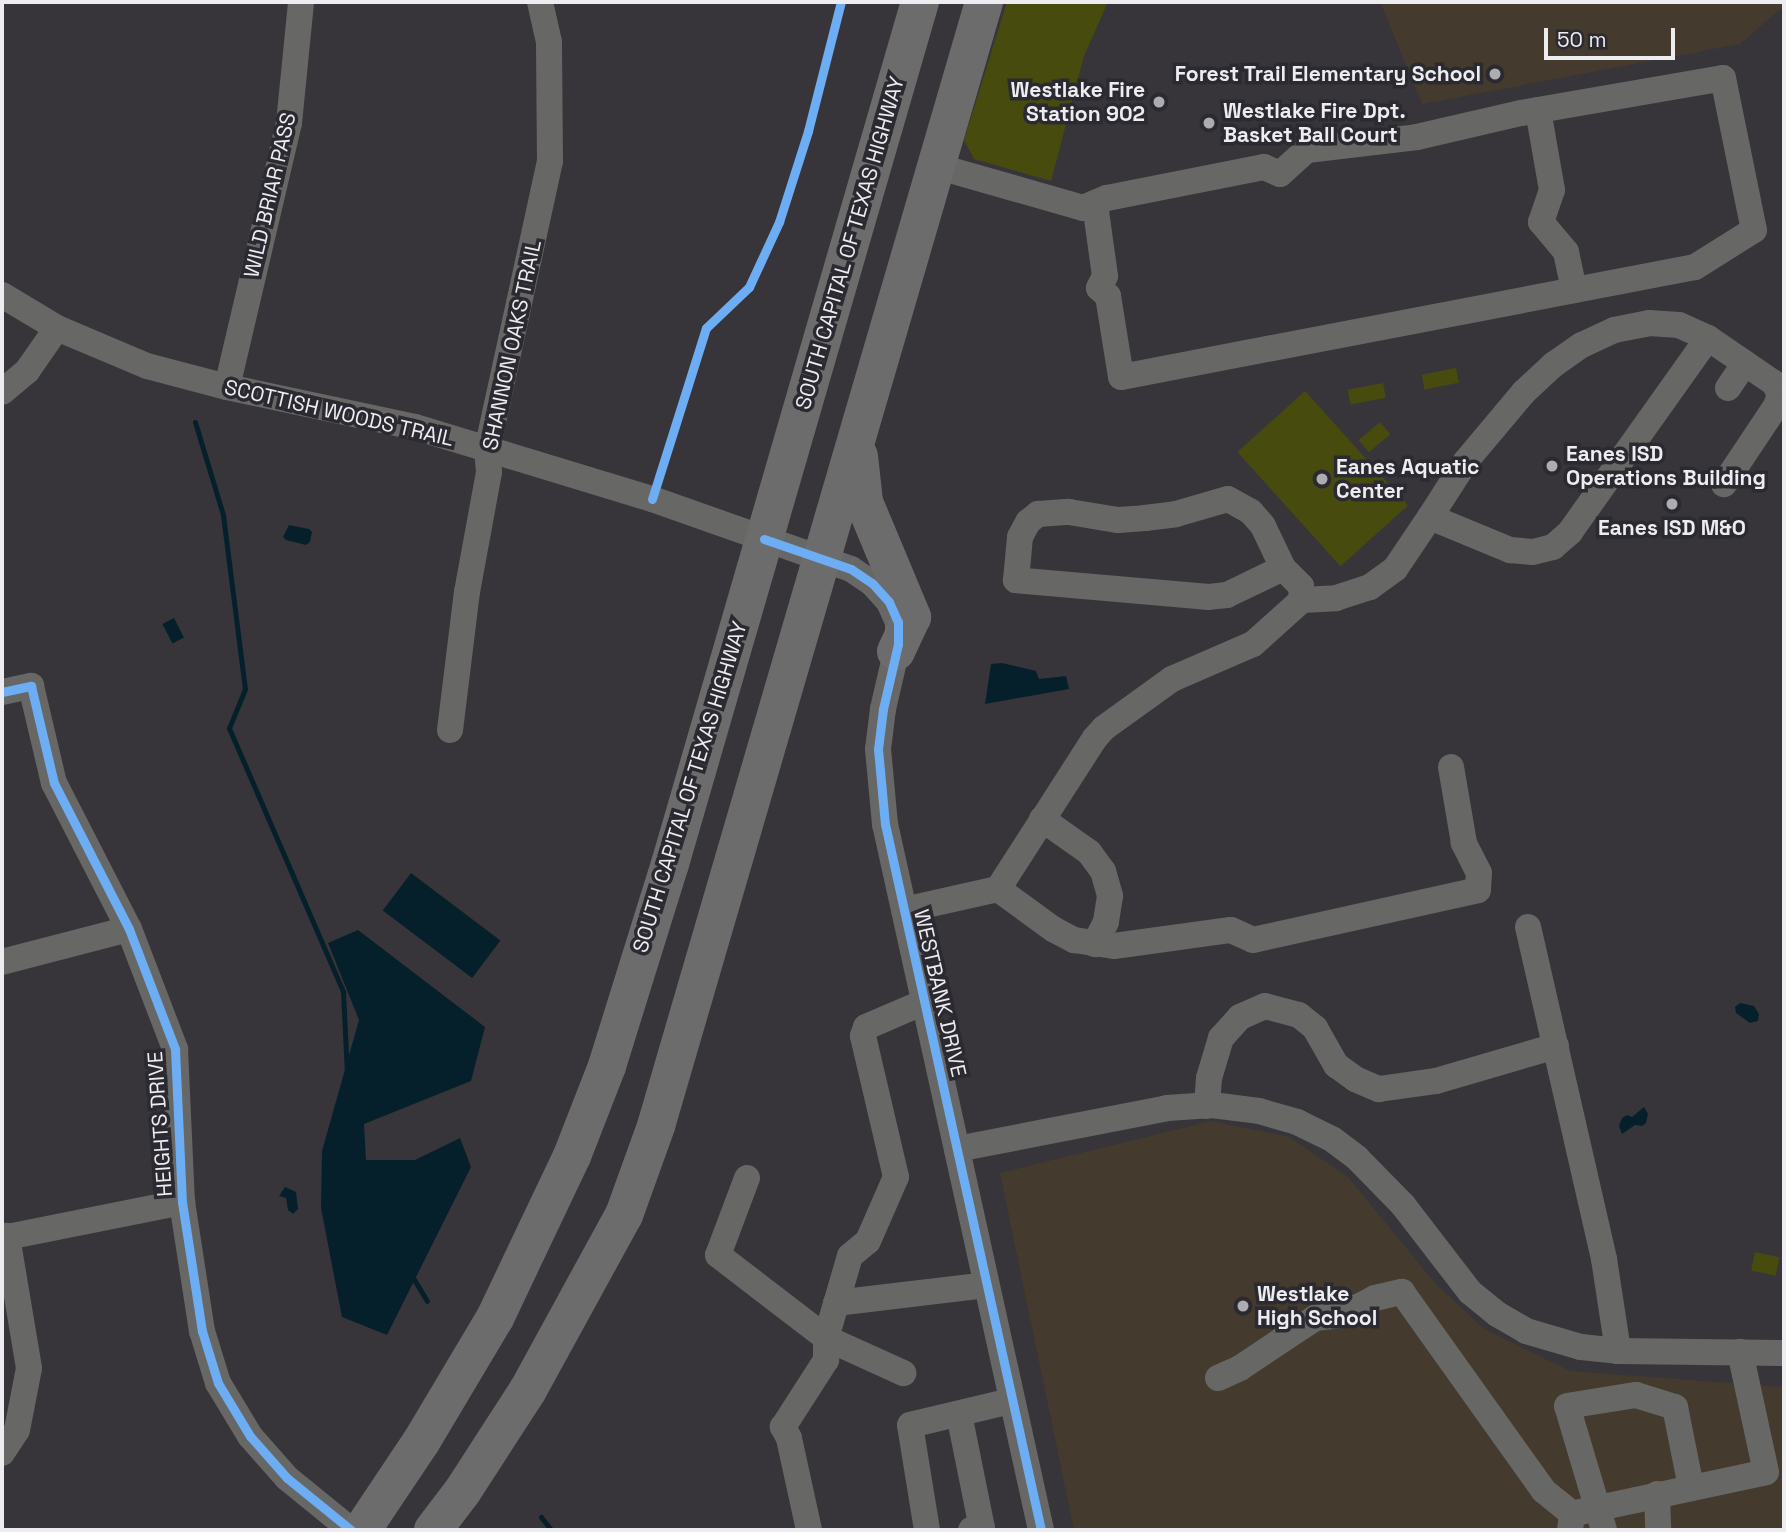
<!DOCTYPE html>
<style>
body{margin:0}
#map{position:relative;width:1786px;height:1532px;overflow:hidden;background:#37353a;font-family:"Space Grotesk",sans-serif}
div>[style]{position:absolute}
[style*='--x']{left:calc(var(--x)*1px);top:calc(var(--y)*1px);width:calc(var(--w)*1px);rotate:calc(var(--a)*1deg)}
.education>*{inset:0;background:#443a2d}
.green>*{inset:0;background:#484b0e;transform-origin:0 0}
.water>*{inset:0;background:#06202b;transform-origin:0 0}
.stream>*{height:5px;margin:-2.5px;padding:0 2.5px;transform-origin:2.5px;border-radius:2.5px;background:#06202b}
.minor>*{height:26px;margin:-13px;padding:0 13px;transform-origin:13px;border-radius:13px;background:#676766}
.highway>*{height:38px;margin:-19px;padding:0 19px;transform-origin:19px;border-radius:19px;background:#6d6c6d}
.cycleway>*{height:9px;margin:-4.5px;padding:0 4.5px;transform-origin:4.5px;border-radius:4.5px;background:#6dadf4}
.dots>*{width:19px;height:19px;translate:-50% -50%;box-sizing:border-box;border:4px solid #2c2a31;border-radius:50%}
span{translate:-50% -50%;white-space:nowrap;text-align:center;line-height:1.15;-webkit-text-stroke:7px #2c2a31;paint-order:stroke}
.poi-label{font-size:21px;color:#edecf1;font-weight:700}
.right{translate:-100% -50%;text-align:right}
.left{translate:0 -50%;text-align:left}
.street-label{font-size:21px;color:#edecf1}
.frame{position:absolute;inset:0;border:4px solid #edecf1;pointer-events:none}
.scale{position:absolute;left:1544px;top:28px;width:131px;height:32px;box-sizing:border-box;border:4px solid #edecf1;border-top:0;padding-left:9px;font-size:21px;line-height:24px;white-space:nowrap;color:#edecf1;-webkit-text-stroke:5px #2c2a31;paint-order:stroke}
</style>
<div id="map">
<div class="education">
<div style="clip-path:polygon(1380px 2px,1784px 2px,1784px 6px,1740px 44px,1422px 104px)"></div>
<div style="clip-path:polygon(1211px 1121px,1289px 1137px,1348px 1177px,1435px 1283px,1484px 1329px,1570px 1371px,1784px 1387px,1784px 1530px,1074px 1530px,1000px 1173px)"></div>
</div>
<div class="green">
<div style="clip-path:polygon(1007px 2px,1108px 2px,1084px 56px,1051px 181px,974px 159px,964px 140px)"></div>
<div style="left:1456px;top:368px;width:15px;height:35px;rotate:79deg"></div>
<div style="left:1383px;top:383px;width:15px;height:36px;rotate:79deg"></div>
<div style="left:1305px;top:391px;width:154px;height:91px;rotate:48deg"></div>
<div style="left:1380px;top:422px;width:16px;height:28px;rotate:50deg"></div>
<div style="left:1755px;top:1252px;width:25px;height:19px;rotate:12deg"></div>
</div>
<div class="water">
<div style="clip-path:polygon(289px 525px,309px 529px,312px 532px,310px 542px,306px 545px,286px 540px,283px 537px)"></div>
<div style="left:174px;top:618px;width:22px;height:13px;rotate:63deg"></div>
<div style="clip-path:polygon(1002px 663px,1036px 671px,1039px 679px,1066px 676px,1069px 689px,985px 704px,991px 664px)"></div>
<div style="left:411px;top:873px;width:112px;height:47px;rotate:37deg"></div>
<div style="clip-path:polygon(358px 930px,485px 1027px,471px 1081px,364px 1124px,366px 1160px,415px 1160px,460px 1138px,471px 1167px,387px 1335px,342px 1317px,321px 1208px,322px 1151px,359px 1020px,328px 943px)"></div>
<div style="clip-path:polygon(1740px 1003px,1754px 1006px,1759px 1014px,1758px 1021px,1750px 1023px,1736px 1013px,1735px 1007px)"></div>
<div style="clip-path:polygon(1644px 1107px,1648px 1114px,1646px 1123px,1642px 1126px,1635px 1125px,1622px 1134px,1619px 1126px,1622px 1118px,1627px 1115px,1632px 1117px)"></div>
<div style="clip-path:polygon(285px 1187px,296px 1192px,298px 1209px,293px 1214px,288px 1210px,286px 1198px,279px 1196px)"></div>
</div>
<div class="stream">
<div style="--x:195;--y:422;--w:97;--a:73.2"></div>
<div style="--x:223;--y:515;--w:175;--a:82.8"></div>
<div style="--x:245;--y:689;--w:42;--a:112.3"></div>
<div style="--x:229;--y:728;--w:288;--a:66.6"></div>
<div style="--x:343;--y:992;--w:81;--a:87.2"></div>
<div style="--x:412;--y:1276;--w:29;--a:59"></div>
<div style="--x:541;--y:1517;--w:16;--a:52"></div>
</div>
<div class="minor">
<div style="--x:1538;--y:110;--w:81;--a:80.1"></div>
<div style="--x:1552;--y:190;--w:34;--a:109"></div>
<div style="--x:1541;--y:222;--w:39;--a:50"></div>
<div style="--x:1566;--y:252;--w:39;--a:78"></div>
<div style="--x:936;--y:166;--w:153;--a:15.9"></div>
<div style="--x:1083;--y:208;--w:26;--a:-23"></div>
<div style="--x:1107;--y:198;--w:160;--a:-11.2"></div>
<div style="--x:1264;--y:167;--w:17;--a:24"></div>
<div style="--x:1280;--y:174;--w:36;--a:-42"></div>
<div style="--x:1307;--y:150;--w:111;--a:-6.7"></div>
<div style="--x:1417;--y:137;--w:107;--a:-13"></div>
<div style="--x:1521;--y:113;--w:205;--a:-9.8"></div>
<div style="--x:1723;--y:78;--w:155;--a:78.5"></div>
<div style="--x:1754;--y:230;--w:70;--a:147.9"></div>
<div style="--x:1695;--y:267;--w:584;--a:169.15"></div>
<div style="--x:1121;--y:377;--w:82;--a:-99.1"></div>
<div style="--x:1108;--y:296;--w:12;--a:-138"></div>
<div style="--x:1099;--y:288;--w:13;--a:-63"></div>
<div style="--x:1105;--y:276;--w:73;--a:-97.9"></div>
<div style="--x:2;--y:295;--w:64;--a:31"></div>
<div style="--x:57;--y:328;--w:98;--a:22.9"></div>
<div style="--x:147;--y:366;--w:83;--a:14.7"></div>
<div style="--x:227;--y:387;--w:192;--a:12"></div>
<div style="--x:415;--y:427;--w:248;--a:16.9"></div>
<div style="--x:652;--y:499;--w:211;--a:19.4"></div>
<div style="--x:851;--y:569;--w:25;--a:34"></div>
<div style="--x:872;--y:583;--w:25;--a:48"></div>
<div style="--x:889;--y:602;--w:22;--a:66"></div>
<div style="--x:898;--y:622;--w:22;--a:90"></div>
<div style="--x:898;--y:644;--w:67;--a:103"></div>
<div style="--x:883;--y:709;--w:40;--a:97.1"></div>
<div style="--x:878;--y:749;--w:75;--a:84.7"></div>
<div style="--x:885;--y:824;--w:723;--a:77.54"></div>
<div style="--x:227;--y:387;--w:271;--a:-76.8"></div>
<div style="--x:289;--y:123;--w:122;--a:-84.3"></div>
<div style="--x:1728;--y:388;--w:30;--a:-56"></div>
<div style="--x:2;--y:392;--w:33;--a:-40"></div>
<div style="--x:27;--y:371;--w:52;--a:-55.1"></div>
<div style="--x:1430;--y:517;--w:67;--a:-57.3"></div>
<div style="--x:1466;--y:461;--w:90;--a:-50"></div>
<div style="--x:1524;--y:392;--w:40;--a:-43"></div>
<div style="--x:1553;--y:365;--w:35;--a:-35"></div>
<div style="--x:1582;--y:345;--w:35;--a:-25"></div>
<div style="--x:1614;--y:330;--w:36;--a:-11"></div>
<div style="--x:1649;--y:323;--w:30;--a:4"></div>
<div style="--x:1679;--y:325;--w:32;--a:24"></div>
<div style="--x:1708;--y:338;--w:80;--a:34.3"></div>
<div style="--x:1774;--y:383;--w:13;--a:61"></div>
<div style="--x:1780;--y:394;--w:13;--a:108"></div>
<div style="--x:1776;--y:406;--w:94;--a:123.7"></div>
<div style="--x:1302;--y:600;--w:34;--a:-3"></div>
<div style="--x:1336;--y:598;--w:36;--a:-18"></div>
<div style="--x:1370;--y:587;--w:31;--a:-36"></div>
<div style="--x:1395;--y:569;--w:63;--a:-56.1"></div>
<div style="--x:1430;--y:517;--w:87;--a:22.4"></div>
<div style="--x:1510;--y:550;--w:23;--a:5"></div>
<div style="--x:1533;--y:552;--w:21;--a:-14"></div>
<div style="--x:1553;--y:547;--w:23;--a:-41"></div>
<div style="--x:1570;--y:532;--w:238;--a:-54.6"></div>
<div style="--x:2;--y:692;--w:30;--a:-12"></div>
<div style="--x:31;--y:686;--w:100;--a:76.7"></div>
<div style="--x:54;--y:783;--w:164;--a:62.8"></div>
<div style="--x:129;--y:929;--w:129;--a:69"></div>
<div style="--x:175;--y:1049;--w:153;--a:87.4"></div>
<div style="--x:182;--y:1202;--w:131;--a:81.2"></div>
<div style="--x:202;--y:1331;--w:54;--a:72.9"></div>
<div style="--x:218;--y:1383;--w:62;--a:58.9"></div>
<div style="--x:250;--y:1436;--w:56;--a:48.6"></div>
<div style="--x:287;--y:1478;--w:82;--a:39.1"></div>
<div style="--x:450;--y:730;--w:139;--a:-83"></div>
<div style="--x:467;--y:592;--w:122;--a:-79.6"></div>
<div style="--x:489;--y:472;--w:22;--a:-95"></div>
<div style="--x:487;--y:450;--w:296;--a:-77.7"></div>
<div style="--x:550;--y:161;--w:119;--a:-90.5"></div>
<div style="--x:549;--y:42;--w:41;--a:-102.7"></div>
<div style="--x:1042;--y:819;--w:57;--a:35.1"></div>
<div style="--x:1089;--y:852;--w:24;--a:54"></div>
<div style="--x:1103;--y:871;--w:26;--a:74"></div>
<div style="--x:1110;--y:896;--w:26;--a:99"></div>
<div style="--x:1106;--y:922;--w:25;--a:117"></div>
<div style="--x:998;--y:889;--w:179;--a:-57.3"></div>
<div style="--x:1095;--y:738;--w:13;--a:-48"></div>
<div style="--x:1104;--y:728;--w:84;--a:-35.8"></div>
<div style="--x:1172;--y:679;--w:88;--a:-23.4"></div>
<div style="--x:1253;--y:644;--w:66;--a:-41.9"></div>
<div style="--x:1302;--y:600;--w:14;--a:-94"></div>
<div style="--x:1301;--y:586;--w:25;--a:-135"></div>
<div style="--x:1283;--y:568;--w:62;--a:154.3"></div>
<div style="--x:1227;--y:595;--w:18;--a:174"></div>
<div style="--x:1209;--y:597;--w:194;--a:-175"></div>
<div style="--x:1016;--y:580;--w:43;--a:-84.7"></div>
<div style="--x:1020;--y:537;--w:17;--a:-62"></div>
<div style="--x:1028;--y:522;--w:13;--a:-39"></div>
<div style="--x:1038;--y:514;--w:31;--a:-4"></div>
<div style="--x:1069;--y:512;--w:50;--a:9.3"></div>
<div style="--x:1118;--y:520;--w:27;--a:-4"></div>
<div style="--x:1145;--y:518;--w:31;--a:-7"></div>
<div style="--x:1176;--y:514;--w:54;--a:-16.1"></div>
<div style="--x:1228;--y:499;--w:26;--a:29"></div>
<div style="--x:1251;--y:512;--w:18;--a:49"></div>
<div style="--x:1263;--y:526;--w:47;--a:64.5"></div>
<div style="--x:904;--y:910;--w:96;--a:-12.6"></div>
<div style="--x:998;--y:889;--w:68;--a:36"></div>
<div style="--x:1053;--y:929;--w:24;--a:28"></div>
<div style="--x:1074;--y:940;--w:40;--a:8.5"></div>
<div style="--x:1114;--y:946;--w:118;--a:-7.8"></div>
<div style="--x:1231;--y:930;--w:24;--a:24"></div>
<div style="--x:1253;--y:940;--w:230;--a:-12.5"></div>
<div style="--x:1478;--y:890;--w:17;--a:-87"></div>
<div style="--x:1479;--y:873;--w:34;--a:-117"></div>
<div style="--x:1464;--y:843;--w:77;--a:-99.7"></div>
<div style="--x:1528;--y:927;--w:341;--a:77.1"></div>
<div style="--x:1604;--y:1259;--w:93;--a:81.3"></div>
<div style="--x:2;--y:962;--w:131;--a:-14.6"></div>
<div style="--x:1207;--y:1106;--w:28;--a:-86"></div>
<div style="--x:1209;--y:1078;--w:42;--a:-73.3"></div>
<div style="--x:1221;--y:1038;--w:28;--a:-48"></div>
<div style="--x:1240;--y:1017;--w:27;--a:-24"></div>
<div style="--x:1265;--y:1006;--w:35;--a:15"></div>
<div style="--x:1299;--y:1015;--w:21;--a:39"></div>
<div style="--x:1315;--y:1028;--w:43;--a:60.4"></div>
<div style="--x:1336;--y:1065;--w:24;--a:36"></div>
<div style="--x:1355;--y:1079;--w:26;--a:23"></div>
<div style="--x:1379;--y:1089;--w:58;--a:-8"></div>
<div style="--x:1436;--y:1081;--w:125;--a:-16.3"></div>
<div style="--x:957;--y:1149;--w:214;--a:-11"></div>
<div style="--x:1167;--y:1108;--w:45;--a:-3.8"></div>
<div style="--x:1212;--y:1105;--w:47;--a:7.3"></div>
<div style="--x:1259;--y:1111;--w:40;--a:16"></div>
<div style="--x:1297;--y:1122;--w:39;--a:26"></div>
<div style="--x:1332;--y:1139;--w:31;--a:37"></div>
<div style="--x:1357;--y:1158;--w:66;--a:45.6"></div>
<div style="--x:1403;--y:1205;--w:110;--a:52.4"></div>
<div style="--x:1470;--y:1292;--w:35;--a:39"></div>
<div style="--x:1497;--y:1314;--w:34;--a:30"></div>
<div style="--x:1526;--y:1331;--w:57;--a:16.2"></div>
<div style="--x:1581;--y:1347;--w:37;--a:6"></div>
<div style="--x:1618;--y:1351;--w:166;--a:0.7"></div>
<div style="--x:747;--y:1178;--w:82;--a:110.6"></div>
<div style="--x:718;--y:1255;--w:136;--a:37.5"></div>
<div style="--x:826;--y:1338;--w:85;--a:24.4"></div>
<div style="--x:2;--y:1238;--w:184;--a:-11.3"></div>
<div style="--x:836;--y:1303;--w:151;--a:-6.8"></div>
<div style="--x:1218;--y:1378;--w:24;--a:-24"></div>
<div style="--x:1240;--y:1368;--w:90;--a:-33.7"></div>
<div style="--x:1315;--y:1318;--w:27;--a:-6"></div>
<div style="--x:1342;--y:1315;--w:37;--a:-27"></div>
<div style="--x:1375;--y:1298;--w:28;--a:-13"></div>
<div style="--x:1402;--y:1292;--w:244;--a:54.5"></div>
<div style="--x:1544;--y:1491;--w:36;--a:39"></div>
<div style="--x:1572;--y:1514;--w:16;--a:97"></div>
<div style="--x:959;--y:1414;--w:116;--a:78.6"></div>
<div style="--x:982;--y:1528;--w:11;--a:170"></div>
<div style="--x:2;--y:1453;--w:27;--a:-57"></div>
<div style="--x:17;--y:1430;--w:63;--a:-79"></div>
<div style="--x:29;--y:1368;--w:134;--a:-99.5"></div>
<div style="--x:1657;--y:1494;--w:36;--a:88"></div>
<div style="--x:1580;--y:1512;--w:190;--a:-12.1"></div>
<div style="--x:1766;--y:1472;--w:123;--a:-102.2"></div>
<div style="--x:809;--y:1530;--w:94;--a:-102.3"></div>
<div style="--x:789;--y:1438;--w:13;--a:-119"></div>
<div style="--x:783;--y:1427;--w:80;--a:-57.3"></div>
<div style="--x:826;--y:1360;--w:22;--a:-90"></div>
<div style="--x:826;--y:1338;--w:85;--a:-73.7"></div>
<div style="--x:850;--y:1256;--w:23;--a:-40"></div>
<div style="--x:868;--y:1241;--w:70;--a:-66.4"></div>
<div style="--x:896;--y:1177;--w:145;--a:-103.2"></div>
<div style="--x:863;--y:1036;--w:9;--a:-72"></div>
<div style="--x:866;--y:1027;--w:63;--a:-23.3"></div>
<div style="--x:927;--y:1530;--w:106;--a:-99.2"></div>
<div style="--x:910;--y:1425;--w:104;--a:-13.4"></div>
<div style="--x:1604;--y:1530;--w:129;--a:-106.6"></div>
<div style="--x:1567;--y:1406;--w:70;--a:-9.1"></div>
<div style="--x:1636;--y:1395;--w:41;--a:17.1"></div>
<div style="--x:1675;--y:1407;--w:82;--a:78.7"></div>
</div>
<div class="highway">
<div style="--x:859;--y:456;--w:46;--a:83.8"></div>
<div style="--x:864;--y:502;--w:125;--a:67.3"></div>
<div style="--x:912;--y:617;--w:38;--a:115"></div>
<div style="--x:362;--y:1530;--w:106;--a:-56.2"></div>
<div style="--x:421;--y:1442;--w:144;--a:-59.2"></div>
<div style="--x:495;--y:1318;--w:179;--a:-64.6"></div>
<div style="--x:572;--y:1156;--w:97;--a:-68.7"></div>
<div style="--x:607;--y:1066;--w:212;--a:-72.7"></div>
<div style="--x:670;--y:864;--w:898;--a:-73.83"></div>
<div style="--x:433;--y:1530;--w:48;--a:-52.7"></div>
<div style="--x:462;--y:1492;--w:121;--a:-57.1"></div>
<div style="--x:528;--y:1390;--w:200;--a:-61.3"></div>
<div style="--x:624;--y:1215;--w:95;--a:-70.2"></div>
<div style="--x:656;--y:1126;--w:1171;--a:-73.73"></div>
</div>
<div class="cycleway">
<div style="--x:652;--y:499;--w:179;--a:-72.5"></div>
<div style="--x:706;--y:328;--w:59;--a:-43.6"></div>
<div style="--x:749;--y:287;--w:72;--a:-65.2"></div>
<div style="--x:779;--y:222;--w:96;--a:-72.3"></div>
<div style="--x:808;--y:131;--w:133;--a:-75.7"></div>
<div style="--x:764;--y:539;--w:92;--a:19"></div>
<div style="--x:851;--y:569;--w:25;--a:34"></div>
<div style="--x:872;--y:583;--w:25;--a:48"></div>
<div style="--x:889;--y:602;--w:22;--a:66"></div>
<div style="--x:898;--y:622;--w:22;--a:90"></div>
<div style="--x:898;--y:644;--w:67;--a:103"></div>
<div style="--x:883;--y:709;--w:40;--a:97.1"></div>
<div style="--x:878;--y:749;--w:75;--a:84.7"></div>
<div style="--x:885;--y:824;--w:723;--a:77.54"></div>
<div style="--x:2;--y:692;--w:30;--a:-12"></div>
<div style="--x:31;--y:686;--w:100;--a:76.7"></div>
<div style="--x:54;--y:783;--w:164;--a:62.8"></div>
<div style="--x:129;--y:929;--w:129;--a:69"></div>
<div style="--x:175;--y:1049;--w:153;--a:87.4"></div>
<div style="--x:182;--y:1202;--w:131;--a:81.2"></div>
<div style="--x:202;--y:1331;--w:54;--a:72.9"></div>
<div style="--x:218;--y:1383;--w:62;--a:58.9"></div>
<div style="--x:250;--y:1436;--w:56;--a:48.6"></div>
<div style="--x:287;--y:1478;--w:82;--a:39.1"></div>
</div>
<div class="dots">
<div style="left:1495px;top:74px;background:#adacb1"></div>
<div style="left:1159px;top:102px;background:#adacb1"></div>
<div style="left:1209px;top:123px;background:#adacb1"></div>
<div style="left:1552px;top:466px;background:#adacb1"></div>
<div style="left:1322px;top:479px;background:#adacb1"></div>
<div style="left:1672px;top:504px;background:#adacb1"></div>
<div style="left:1243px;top:1306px;background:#adacb1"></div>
</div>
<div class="poi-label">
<span class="right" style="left:1481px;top:74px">Forest Trail Elementary School</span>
<span class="right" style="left:1145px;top:102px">Westlake Fire<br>Station 902</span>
<span class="left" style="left:1223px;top:123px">Westlake Fire Dpt.<br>Basket Ball Court</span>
<span class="left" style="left:1566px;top:466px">Eanes ISD<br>Operations Building</span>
<span class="left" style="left:1336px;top:479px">Eanes Aquatic<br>Center</span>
<span style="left:1672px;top:528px">Eanes ISD M&amp;O</span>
<span class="left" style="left:1257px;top:1306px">Westlake<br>High School</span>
</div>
<div class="street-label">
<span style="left:270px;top:195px;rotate:-77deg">WILD BRIAR PASS</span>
<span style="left:850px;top:243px;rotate:-74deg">SOUTH CAPITAL OF TEXAS HIGHWAY</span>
<span style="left:512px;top:345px;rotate:-78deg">SHANNON OAKS TRAIL</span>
<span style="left:339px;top:413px;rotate:13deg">SCOTTISH WOODS TRAIL</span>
<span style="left:690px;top:787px;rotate:-73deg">SOUTH CAPITAL OF TEXAS HIGHWAY</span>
<span style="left:940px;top:993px;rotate:77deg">WESTBANK DRIVE</span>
<span style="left:160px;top:1124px;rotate:-94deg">HEIGHTS DRIVE</span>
</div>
<div class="frame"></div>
<div class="scale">50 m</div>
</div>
